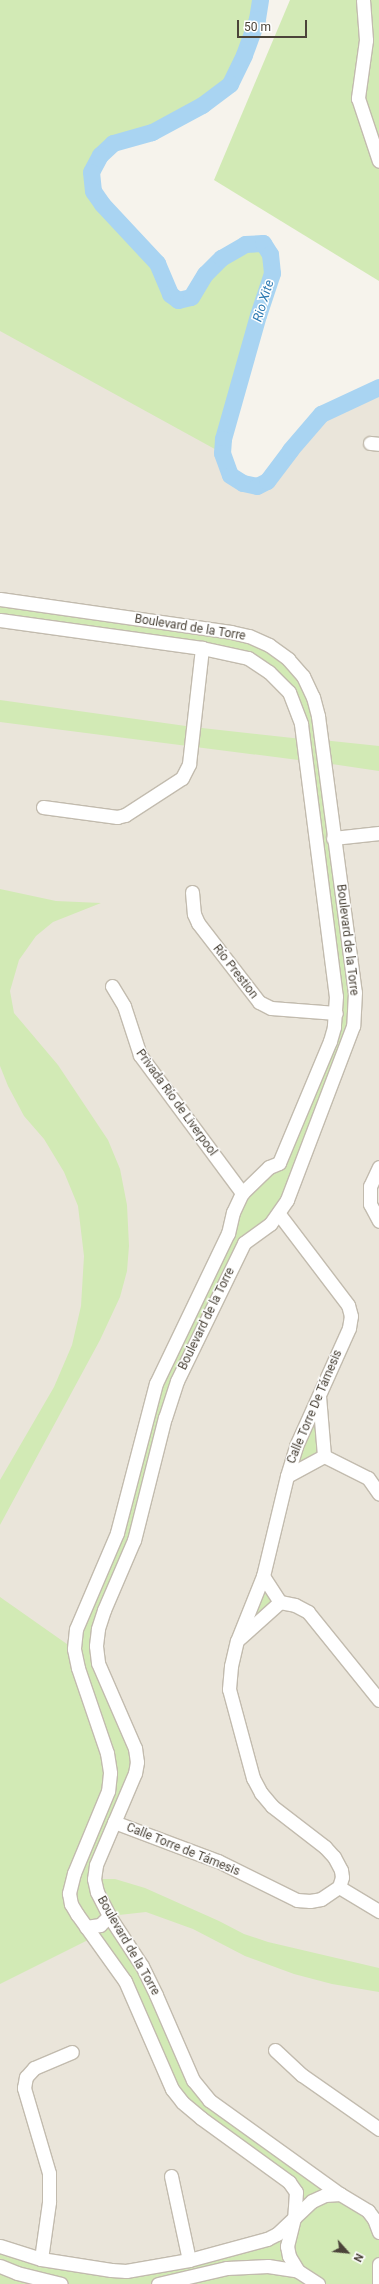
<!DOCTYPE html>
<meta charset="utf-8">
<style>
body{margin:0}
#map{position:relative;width:379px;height:2284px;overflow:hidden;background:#f6f3ec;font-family:Roboto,sans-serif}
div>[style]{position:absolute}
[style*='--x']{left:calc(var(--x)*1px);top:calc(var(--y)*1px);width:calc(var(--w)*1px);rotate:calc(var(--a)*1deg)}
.residential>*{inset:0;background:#eae5da}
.green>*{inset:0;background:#d2eab5}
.river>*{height:17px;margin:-8.5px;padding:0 8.5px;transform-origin:8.5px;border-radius:8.5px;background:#a9d4f2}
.roads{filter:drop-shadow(1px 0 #c2bbae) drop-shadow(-1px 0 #c2bbae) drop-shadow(0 1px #c2bbae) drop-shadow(0 -1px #c2bbae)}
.minor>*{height:13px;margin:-6.5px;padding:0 6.5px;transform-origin:6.5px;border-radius:6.5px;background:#fff}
span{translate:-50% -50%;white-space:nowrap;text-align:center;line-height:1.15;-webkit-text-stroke:3px #fff;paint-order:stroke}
.street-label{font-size:12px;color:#4b4439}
.water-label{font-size:13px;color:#2e7ab2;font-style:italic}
.north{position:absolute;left:327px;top:2232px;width:40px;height:40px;-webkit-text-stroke:3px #fff;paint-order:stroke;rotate:117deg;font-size:11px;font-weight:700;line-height:16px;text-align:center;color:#4b4439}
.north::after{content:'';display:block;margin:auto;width:14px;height:18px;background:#4b4439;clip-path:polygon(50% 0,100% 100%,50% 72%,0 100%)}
.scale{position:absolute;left:237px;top:20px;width:70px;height:18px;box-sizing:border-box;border:2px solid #4b4439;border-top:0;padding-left:5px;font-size:12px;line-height:14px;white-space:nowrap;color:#4b4439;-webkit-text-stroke:3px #fff;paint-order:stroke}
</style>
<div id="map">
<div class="residential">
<div style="clip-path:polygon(0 0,260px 0,257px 19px,244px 55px,230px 84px,202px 105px,152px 132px,113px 143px,100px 155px,91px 172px,93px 190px,102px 204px,157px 263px,170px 294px,178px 300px,191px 297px,205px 274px,221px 258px,245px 244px,263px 243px,270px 254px,272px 273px,258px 315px,223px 439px,222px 453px,230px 475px,243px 483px,257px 486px,267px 481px,290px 450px,321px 414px,379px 387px,379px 2284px,0 2284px)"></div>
</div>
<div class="green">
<div style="clip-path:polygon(0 0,260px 0,257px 19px,244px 55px,230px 84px,202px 105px,152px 132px,113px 143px,100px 155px,91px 172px,93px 191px,102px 204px,157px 263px,170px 294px,178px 300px,191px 297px,205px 274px,221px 258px,245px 244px,263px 243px,270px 254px,272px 273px,258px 315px,223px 439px,222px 453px,0 331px)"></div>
<div style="clip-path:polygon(290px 0,379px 0,379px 281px,214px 180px)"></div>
<div style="clip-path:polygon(0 599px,249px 636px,303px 676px,322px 740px,379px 746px,379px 771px,325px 763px,355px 1010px,287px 1200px,244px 1243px,177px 1381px,96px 1646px,137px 1762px,94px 1879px,115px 1879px,145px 1888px,219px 1921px,244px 1934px,268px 1942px,379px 1968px,379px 1992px,332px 1984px,294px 1974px,245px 1956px,193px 1929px,146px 1912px,110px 1916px,142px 1966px,193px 2080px,358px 2205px,379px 2232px,379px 2284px,0 2284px,0 2246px,111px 2270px,234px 2249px,294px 2219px,297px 2191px,182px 2102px,125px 1981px,94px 1937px,0 1984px,0 1597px,74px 1649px,110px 1551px,150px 1399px,233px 1212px,279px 1163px,334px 1027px,306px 761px,0 722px,0 700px,193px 727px,302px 739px,296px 708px,248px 658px,0 620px)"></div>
<div style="clip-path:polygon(0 889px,56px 901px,101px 903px,53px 922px,36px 936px,19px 960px,10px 991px,14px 1013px,58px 1065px,108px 1140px,120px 1169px,127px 1205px,129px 1246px,127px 1271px,120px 1297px,100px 1340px,0 1525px,0 1480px,54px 1387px,72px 1345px,81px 1306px,84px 1256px,78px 1206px,64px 1172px,44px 1139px,24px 1116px,8px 1086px,0 1066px)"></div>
<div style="clip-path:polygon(319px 1395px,324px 1456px,287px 1476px)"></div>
<div style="clip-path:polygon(263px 1576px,280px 1602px,237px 1641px)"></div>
</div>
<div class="river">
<div style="--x:260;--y:0;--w:19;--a:99"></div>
<div style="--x:257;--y:19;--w:38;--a:110"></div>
<div style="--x:244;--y:55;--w:32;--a:116"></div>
<div style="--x:230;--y:84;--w:35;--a:143"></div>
<div style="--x:202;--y:105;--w:57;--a:151.6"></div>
<div style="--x:152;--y:132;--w:41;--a:164.2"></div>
<div style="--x:113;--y:143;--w:18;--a:137"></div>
<div style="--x:100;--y:155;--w:19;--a:118"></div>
<div style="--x:91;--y:172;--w:19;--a:84"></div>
<div style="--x:93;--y:191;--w:16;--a:55"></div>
<div style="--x:102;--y:204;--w:81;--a:47"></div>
<div style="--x:157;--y:263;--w:34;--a:67"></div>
<div style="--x:170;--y:294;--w:10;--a:37"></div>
<div style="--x:178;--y:300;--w:13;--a:-13"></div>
<div style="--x:191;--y:297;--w:27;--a:-59"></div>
<div style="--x:205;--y:274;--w:23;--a:-45"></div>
<div style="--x:221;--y:258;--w:28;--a:-30"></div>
<div style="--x:245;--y:244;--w:18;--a:-3"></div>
<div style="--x:263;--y:243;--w:13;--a:58"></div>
<div style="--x:270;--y:254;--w:19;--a:84"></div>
<div style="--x:272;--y:273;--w:44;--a:108.4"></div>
<div style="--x:258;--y:315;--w:129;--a:105.8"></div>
<div style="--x:223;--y:439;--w:14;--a:94"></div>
<div style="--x:222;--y:453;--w:23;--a:70"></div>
<div style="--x:230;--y:475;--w:15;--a:32"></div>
<div style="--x:243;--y:483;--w:14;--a:12"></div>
<div style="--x:257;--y:486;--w:11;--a:-27"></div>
<div style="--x:267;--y:481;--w:39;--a:-53"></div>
<div style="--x:290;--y:450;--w:48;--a:-49.3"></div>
<div style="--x:321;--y:414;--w:64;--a:-25"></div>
</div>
<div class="roads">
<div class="minor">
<div style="--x:363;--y:0;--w:40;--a:85.7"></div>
<div style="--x:366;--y:40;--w:59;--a:97.9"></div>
<div style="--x:358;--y:98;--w:66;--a:71.6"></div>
<div style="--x:370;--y:443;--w:9;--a:6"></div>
<div style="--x:0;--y:599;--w:233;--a:8.1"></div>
<div style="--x:231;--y:632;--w:18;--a:13"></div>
<div style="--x:249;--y:636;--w:22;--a:24"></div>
<div style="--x:269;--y:645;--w:24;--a:36"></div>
<div style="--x:288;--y:659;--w:23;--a:49"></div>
<div style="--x:303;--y:676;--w:23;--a:65"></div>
<div style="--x:313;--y:697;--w:20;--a:75"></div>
<div style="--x:318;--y:716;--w:278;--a:82.4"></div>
<div style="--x:355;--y:992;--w:34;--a:93"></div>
<div style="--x:353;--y:1026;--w:186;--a:110.8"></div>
<div style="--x:287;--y:1200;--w:29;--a:125"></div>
<div style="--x:270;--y:1224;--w:32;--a:144"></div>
<div style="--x:244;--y:1243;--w:153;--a:115.9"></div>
<div style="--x:177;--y:1381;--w:38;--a:108"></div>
<div style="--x:165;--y:1417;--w:127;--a:104.1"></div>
<div style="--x:134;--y:1540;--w:76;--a:113.2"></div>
<div style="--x:104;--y:1610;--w:20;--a:108"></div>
<div style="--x:98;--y:1629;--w:17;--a:97"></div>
<div style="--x:96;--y:1646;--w:17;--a:83"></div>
<div style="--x:98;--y:1663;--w:93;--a:66.5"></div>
<div style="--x:135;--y:1748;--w:14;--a:82"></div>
<div style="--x:137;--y:1762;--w:11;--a:100"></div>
<div style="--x:135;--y:1773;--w:100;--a:113"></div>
<div style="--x:96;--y:1865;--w:14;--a:98"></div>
<div style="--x:94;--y:1879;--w:13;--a:77"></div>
<div style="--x:97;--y:1892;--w:27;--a:63"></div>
<div style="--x:109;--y:1916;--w:60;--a:56.6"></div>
<div style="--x:142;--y:1966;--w:32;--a:64"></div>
<div style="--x:156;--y:1995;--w:93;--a:66.5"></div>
<div style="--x:193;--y:2080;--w:26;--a:51"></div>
<div style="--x:209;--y:2100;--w:161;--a:35.7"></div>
<div style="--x:340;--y:2194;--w:33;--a:31"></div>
<div style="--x:368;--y:2211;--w:10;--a:53"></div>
<div style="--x:374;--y:2219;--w:14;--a:69"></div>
<div style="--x:0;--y:620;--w:204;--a:7.9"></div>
<div style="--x:202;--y:648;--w:47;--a:12.3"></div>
<div style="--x:248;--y:658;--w:25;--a:34"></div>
<div style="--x:269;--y:672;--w:28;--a:45"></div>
<div style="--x:289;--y:692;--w:34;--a:69"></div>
<div style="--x:301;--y:724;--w:274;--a:82.7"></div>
<div style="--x:336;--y:996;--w:31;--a:94"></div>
<div style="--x:334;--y:1027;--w:15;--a:106"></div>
<div style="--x:330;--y:1041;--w:132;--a:112.7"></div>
<div style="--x:279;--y:1163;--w:11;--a:158"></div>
<div style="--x:269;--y:1167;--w:37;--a:136"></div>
<div style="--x:242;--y:1193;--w:21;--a:115"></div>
<div style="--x:233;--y:1212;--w:22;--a:103"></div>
<div style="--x:228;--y:1233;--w:166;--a:115.6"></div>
<div style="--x:156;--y:1383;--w:155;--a:104.6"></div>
<div style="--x:117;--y:1533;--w:104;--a:113.1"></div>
<div style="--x:76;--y:1629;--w:20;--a:96"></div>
<div style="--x:74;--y:1649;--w:19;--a:78"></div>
<div style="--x:78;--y:1668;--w:90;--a:71.2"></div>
<div style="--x:107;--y:1753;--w:20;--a:81"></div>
<div style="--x:110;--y:1773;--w:18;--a:96"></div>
<div style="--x:108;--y:1791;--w:89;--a:112.5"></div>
<div style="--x:74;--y:1873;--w:21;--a:104"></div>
<div style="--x:69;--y:1893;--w:11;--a:80"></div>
<div style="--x:71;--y:1904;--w:12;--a:59"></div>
<div style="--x:77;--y:1914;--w:82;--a:54.4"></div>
<div style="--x:125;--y:1981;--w:118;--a:66.5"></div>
<div style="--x:172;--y:2089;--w:16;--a:52"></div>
<div style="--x:182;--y:2102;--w:25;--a:40"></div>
<div style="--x:201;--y:2118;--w:109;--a:36"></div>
<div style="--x:289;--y:2182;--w:12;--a:55"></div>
<div style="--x:296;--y:2192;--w:26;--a:94"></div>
<div style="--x:294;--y:2218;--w:29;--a:104"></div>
<div style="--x:287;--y:2246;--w:10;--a:79"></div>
<div style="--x:289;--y:2256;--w:17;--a:59"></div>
<div style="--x:43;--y:807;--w:75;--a:7.7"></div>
<div style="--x:117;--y:817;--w:8;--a:-14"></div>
<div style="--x:125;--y:815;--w:68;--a:-33"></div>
<div style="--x:182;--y:778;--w:16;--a:-63"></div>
<div style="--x:189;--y:764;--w:117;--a:-83.6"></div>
<div style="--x:333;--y:838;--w:46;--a:-6.2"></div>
<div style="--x:192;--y:892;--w:22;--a:85"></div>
<div style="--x:194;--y:914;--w:10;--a:66"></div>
<div style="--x:198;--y:923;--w:100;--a:52.3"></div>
<div style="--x:259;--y:1002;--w:13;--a:27"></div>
<div style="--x:271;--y:1008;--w:65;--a:4.4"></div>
<div style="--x:112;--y:986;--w:23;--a:59"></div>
<div style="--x:124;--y:1006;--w:52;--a:71.9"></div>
<div style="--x:140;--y:1055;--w:172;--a:53.5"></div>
<div style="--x:379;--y:1167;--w:21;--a:115"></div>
<div style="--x:370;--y:1186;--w:18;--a:90"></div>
<div style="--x:370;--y:1204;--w:19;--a:62"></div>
<div style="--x:319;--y:1396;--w:60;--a:85.2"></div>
<div style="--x:324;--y:1456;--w:49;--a:26.6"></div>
<div style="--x:368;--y:1478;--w:19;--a:55"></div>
<div style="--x:287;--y:1476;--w:42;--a:-28.4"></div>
<div style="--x:263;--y:1576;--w:31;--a:57"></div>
<div style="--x:280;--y:1602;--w:15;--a:11"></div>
<div style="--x:295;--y:1605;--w:15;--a:28"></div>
<div style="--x:308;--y:1612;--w:113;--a:51.1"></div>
<div style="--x:240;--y:1638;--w:54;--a:-42"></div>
<div style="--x:114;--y:1822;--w:111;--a:20.6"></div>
<div style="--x:218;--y:1861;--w:88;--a:26.3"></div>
<div style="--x:297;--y:1900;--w:13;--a:4"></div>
<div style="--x:310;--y:1901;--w:11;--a:-10"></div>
<div style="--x:321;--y:1899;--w:22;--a:-34"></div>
<div style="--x:339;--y:1887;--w:10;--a:-73"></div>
<div style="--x:342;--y:1877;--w:7;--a:-98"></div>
<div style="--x:341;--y:1870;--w:15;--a:-118"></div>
<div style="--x:334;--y:1857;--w:13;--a:-132"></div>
<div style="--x:325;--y:1847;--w:67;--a:-142.3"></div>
<div style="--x:272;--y:1806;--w:17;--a:-130"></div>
<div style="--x:261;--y:1793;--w:17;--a:-118"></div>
<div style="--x:253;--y:1778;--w:92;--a:-105.1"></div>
<div style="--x:229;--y:1689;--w:23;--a:-85"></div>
<div style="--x:231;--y:1666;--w:26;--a:-77"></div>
<div style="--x:237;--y:1641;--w:70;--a:-68.2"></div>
<div style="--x:263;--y:1576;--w:103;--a:-76.5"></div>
<div style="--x:287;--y:1476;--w:31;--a:-73"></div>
<div style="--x:296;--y:1446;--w:129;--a:-65.8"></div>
<div style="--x:349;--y:1328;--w:12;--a:-81"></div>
<div style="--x:351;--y:1316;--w:11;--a:-105"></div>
<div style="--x:348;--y:1305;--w:114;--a:-127.2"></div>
<div style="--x:339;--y:1887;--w:47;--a:31"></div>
<div style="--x:86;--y:1927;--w:14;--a:-8"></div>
<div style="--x:100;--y:1925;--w:13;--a:-45"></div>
<div style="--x:275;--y:2050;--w:37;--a:43"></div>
<div style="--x:302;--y:2075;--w:94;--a:35"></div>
<div style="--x:171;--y:2176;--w:86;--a:77.9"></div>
<div style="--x:0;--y:2246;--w:43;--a:17.6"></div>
<div style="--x:41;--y:2259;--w:71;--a:8.9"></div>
<div style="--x:111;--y:2270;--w:15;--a:4"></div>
<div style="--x:126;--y:2271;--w:64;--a:-9.9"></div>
<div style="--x:189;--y:2260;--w:81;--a:-15.1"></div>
<div style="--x:267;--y:2239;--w:11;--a:-27"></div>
<div style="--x:277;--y:2234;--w:48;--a:-43.3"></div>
<div style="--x:312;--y:2201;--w:14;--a:-25"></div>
<div style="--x:325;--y:2195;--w:15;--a:-4"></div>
<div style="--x:41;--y:2259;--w:58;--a:-82"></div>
<div style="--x:49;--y:2202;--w:29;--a:-90"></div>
<div style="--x:49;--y:2173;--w:89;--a:-106.4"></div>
<div style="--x:24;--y:2088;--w:11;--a:-80"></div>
<div style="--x:26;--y:2077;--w:12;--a:-48"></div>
<div style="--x:34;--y:2068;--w:41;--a:-22.8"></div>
<div style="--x:0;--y:2266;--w:18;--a:22"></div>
<div style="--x:17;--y:2273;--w:45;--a:14"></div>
<div style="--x:158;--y:2284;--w:71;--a:-13.1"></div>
<div style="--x:227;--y:2268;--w:41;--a:-2.8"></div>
<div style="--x:268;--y:2266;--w:30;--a:9"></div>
<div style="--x:298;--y:2271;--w:24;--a:33"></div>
<div style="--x:379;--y:2284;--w:20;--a:-90"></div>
</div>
</div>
<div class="street-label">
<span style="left:190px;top:628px;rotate:9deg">Boulevard de la Torre</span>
<span style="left:347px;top:940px;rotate:83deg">Boulevard de la Torre</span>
<span style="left:235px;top:972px;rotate:52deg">Río Prestion</span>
<span style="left:176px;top:1103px;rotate:54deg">Privada Río de Liverpool</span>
<span style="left:207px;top:1319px;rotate:-64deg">Boulevard de la Torre</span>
<span style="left:315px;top:1407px;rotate:-67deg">Calle Torre De Támesis</span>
<span style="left:183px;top:1850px;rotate:22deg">Calle Torre de Támesis</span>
<span style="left:128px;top:1946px;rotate:60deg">Boulevard de la Torre</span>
</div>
<div class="water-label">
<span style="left:264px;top:301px;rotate:-73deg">Rio Xite</span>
</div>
<div class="north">N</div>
<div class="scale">50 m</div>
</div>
